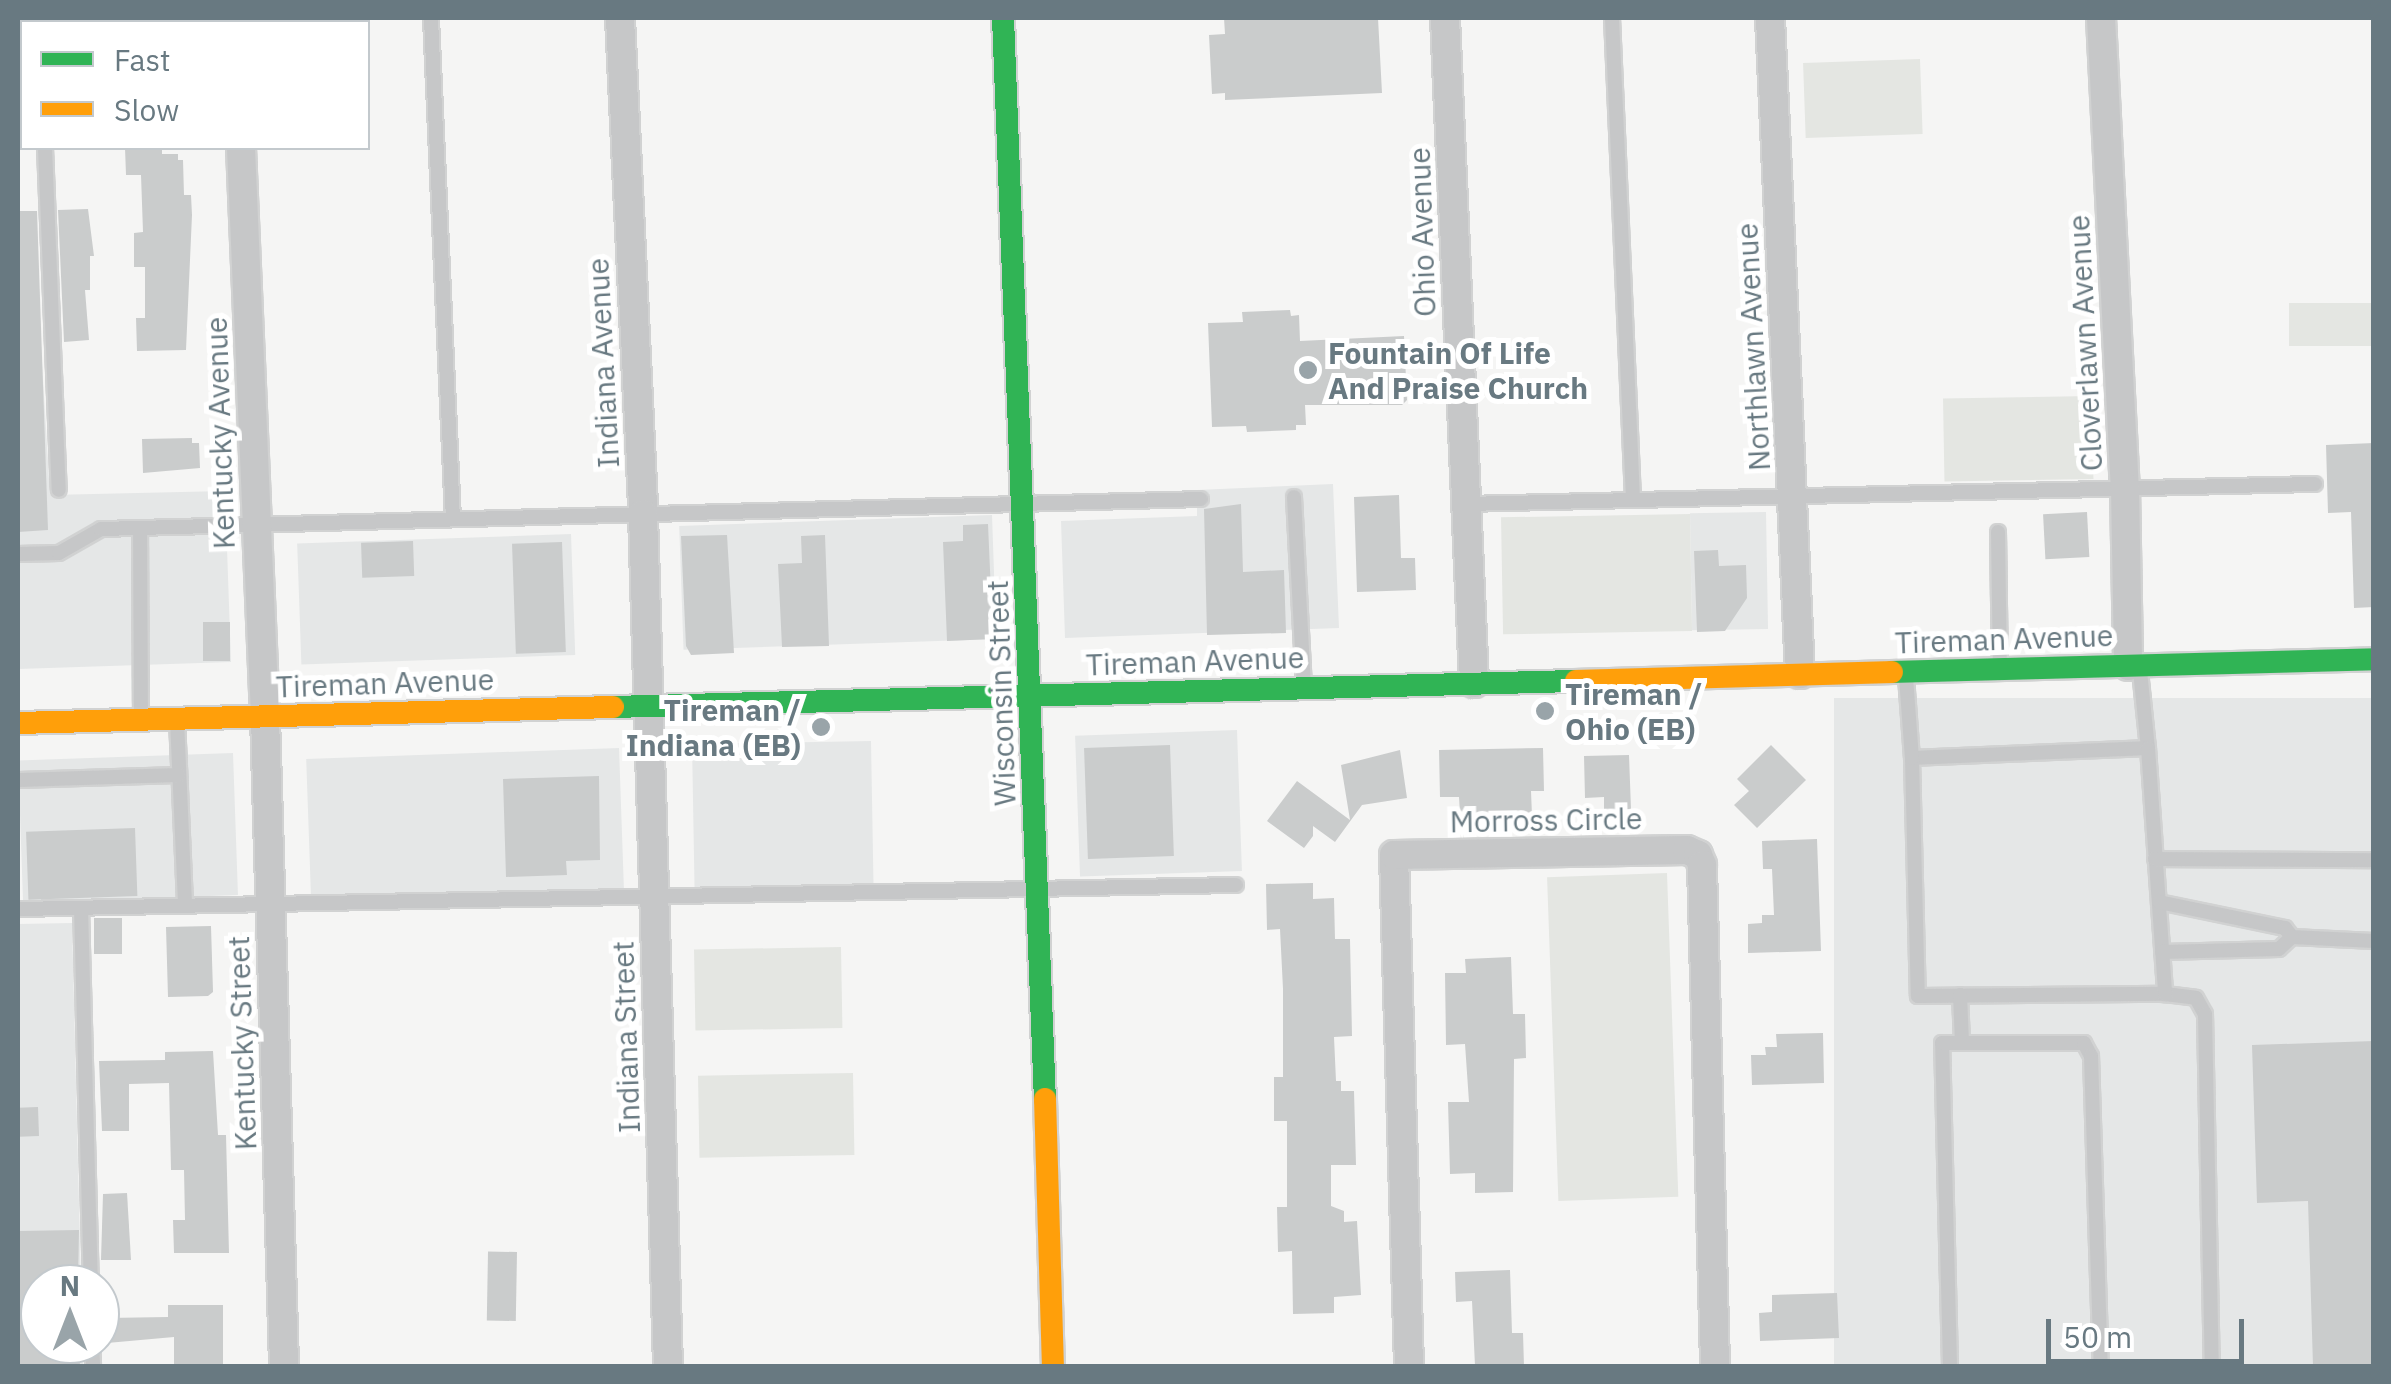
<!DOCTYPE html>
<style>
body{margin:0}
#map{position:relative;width:2391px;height:1384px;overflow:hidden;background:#f5f5f4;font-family:"IBM Plex Sans",sans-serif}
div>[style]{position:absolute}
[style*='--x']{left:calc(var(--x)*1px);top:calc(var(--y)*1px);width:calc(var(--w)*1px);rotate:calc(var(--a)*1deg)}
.built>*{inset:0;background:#e5e7e7;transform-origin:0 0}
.green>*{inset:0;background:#e4e6e2;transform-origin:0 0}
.building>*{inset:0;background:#cacccc;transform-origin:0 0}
.roads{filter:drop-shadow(2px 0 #d1d2d2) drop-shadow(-2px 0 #d1d2d2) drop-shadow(0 2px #d1d2d2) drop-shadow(0 -2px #d1d2d2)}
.lane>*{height:14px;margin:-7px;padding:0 7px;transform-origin:7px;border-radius:7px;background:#c6c7c8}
.street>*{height:28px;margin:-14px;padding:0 14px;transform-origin:14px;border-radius:14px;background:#c6c7c8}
.fast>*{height:22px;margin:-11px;padding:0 11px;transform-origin:11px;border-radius:11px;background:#30b455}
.slow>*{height:22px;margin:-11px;padding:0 11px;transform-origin:11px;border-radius:11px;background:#ff9f0a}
.dots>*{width:28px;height:28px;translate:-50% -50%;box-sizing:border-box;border:5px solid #fff;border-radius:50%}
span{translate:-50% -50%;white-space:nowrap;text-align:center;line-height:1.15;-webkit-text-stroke:10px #fff;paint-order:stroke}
.street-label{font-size:30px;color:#687981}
.poi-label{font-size:30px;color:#687981;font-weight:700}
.left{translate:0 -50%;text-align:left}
.right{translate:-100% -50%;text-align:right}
.frame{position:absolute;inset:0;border:20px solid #687981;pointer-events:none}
.legend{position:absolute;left:20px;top:20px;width:350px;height:130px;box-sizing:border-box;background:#fff;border:2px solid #c3c9cd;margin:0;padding:12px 18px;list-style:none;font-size:30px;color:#687981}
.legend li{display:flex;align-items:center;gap:20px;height:50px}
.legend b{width:50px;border:2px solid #c3c9cd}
.north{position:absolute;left:20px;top:1264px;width:100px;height:100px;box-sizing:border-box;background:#fff;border:2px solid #c3c9cd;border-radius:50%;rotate:0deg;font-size:28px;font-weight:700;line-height:40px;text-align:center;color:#687981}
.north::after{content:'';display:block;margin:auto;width:35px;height:45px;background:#99a4a9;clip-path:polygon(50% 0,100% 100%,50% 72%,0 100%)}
.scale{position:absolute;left:2046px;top:1319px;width:198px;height:45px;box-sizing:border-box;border:5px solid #687981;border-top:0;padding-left:12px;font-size:30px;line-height:35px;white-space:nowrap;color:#687981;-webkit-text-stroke:8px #fff;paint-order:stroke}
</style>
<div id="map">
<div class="built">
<div style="clip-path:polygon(42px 363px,50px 495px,225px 491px,231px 662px,18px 669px,18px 364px)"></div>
<div style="clip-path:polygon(1333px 484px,1339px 628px,1065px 638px,1061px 521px,1197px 516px,1197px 490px)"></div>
<div style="left:1766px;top:512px;width:117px;height:76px;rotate:89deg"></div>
<div style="left:992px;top:515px;width:124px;height:313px;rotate:88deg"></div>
<div style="left:571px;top:534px;width:121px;height:274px;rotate:88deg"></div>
<div style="left:2373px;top:698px;width:668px;height:539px;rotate:90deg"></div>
<div style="left:1237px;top:730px;width:141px;height:162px;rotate:88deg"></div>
<div style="left:871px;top:741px;width:144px;height:179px;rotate:89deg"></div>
<div style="left:619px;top:748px;width:144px;height:313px;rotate:88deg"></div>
<div style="left:233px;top:753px;width:142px;height:215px;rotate:88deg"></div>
<div style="clip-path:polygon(72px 923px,81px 1284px,40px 1284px,40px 1344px,83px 1344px,83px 1366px,18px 1366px,18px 924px)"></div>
</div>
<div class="green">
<div style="left:1920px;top:59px;width:75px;height:117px;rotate:88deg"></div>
<div style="left:2373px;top:303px;width:43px;height:84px;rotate:90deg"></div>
<div style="left:2092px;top:396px;width:83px;height:149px;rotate:89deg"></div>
<div style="left:1690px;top:514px;width:117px;height:189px;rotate:89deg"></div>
<div style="left:1667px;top:873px;width:324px;height:120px;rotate:88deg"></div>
<div style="left:841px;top:947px;width:81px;height:147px;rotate:89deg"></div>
<div style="left:853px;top:1073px;width:82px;height:155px;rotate:89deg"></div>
</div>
<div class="building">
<div style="clip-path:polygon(1224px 18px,1378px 18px,1382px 93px,1225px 100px,1225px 93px,1212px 94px,1209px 35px,1225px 34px)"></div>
<div style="clip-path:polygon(125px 148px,162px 148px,162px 154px,178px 154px,178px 160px,183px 160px,184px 195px,191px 195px,192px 215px,186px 350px,137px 351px,136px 318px,145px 318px,145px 267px,134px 267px,134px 233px,143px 232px,141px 175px,126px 175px)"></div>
<div style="clip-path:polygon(88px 209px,94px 256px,90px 256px,90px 290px,85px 290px,89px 340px,64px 342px,58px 210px)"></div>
<div style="clip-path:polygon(18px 211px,37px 211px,48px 530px,18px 532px)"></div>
<div style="clip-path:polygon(1290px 310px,1291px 316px,1299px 315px,1300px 341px,1404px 336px,1407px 400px,1402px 405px,1305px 405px,1306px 425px,1296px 425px,1296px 430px,1247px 432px,1246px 426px,1212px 427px,1208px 323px,1243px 322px,1242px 312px)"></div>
<div style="clip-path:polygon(192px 438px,192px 443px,199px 443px,200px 468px,143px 473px,142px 439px)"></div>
<div style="clip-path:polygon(2374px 443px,2374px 607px,2354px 608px,2351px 512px,2328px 513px,2326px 445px)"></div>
<div style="clip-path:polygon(1399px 495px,1401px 558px,1415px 558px,1416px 590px,1357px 592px,1354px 497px)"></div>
<div style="clip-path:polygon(1241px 504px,1243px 572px,1284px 570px,1286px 633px,1207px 635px,1204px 509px)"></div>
<div style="left:2087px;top:512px;width:45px;height:44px;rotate:87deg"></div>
<div style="clip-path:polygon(988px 524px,993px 639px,947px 641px,943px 542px,963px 541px,963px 525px)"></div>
<div style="clip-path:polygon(727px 535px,734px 653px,691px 655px,686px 646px,681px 536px)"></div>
<div style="clip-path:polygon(825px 535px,829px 646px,782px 647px,778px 564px,802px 563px,801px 536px)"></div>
<div style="left:413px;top:541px;width:35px;height:52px;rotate:88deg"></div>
<div style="left:562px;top:542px;width:110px;height:50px;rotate:88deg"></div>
<div style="clip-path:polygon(1718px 550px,1719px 566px,1746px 565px,1747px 598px,1725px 631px,1697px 632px,1694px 551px)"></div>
<div style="left:203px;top:622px;width:27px;height:39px"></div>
<div style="left:1170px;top:745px;width:111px;height:86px;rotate:88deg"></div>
<div style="clip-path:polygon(1771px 745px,1806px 780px,1757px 828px,1734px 805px,1749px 791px,1737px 779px)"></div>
<div style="clip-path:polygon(1543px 748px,1544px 791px,1531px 791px,1532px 816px,1460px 814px,1459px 797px,1440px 797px,1439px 750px)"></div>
<div style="clip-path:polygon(1400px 750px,1407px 798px,1362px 805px,1335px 842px,1313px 826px,1313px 836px,1304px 848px,1267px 821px,1297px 781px,1350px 820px,1341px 765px)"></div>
<div style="clip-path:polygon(1629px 755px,1631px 809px,1604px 810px,1604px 797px,1585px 798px,1584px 756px)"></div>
<div style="clip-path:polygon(599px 776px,600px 860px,566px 861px,567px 875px,506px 877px,503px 779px)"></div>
<div style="left:135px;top:828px;width:68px;height:109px;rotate:88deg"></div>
<div style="clip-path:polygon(1817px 839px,1821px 951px,1748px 953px,1748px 924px,1762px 923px,1762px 915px,1774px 915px,1772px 869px,1763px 869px,1762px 841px)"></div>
<div style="clip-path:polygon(1313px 883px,1313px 899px,1334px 898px,1335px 939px,1350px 939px,1352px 1036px,1334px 1037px,1336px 1081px,1341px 1081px,1341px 1091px,1354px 1091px,1356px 1165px,1331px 1165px,1331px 1206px,1344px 1211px,1344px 1222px,1357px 1221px,1361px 1295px,1334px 1297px,1334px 1313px,1293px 1314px,1292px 1251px,1278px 1252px,1277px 1207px,1287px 1207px,1287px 1121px,1274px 1121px,1274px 1077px,1283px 1077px,1283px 989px,1280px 929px,1267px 930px,1266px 884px)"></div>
<div style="left:94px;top:918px;width:28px;height:36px"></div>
<div style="clip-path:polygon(211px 926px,213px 992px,208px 996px,168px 997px,166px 927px)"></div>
<div style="clip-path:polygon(1511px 957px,1513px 1014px,1525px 1014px,1526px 1058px,1514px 1059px,1513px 1192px,1475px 1193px,1475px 1173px,1450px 1174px,1448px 1102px,1469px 1102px,1465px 1044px,1446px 1045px,1445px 973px,1466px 973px,1465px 959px)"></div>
<div style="clip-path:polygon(1823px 1033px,1824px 1083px,1752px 1085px,1751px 1055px,1766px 1055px,1765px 1047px,1777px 1047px,1776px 1034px)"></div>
<div style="clip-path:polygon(2374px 1041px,2374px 1366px,2313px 1366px,2308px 1201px,2257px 1203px,2252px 1045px)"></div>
<div style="clip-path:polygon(213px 1051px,218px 1135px,226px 1135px,229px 1253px,174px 1253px,173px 1220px,185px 1220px,184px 1170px,171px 1170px,169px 1083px,129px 1084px,129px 1131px,102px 1131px,99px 1061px,165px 1060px,165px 1052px)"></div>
<div style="left:38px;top:1107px;width:29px;height:20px;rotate:88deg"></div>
<div style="clip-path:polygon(127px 1193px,131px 1260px,101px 1260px,103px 1194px)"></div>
<div style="clip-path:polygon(79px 1230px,78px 1284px,40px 1284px,40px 1344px,79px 1344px,80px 1366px,18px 1366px,18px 1231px)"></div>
<div style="left:517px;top:1252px;width:69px;height:29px;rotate:91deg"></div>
<div style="clip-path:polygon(1510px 1270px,1512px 1333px,1523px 1333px,1524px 1366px,1475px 1366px,1472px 1301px,1456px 1302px,1455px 1272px)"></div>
<div style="clip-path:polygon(1837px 1293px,1839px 1338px,1760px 1341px,1759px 1313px,1772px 1312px,1772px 1295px)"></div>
<div style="clip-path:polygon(168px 1305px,223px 1305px,223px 1366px,174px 1366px,174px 1337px,107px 1343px,107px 1318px,168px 1317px)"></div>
</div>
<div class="roads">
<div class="lane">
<div style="--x:40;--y:18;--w:4;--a:90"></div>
<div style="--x:431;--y:18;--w:501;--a:87.49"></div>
<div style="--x:1612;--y:18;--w:482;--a:87.5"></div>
<div style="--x:45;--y:148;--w:342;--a:87.7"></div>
<div style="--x:1294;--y:497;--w:190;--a:87"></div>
<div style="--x:1465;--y:504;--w:850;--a:-1.35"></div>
<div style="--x:140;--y:528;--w:187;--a:89.7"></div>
<div style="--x:1998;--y:532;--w:136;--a:89.2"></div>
<div style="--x:18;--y:554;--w:41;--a:-1.4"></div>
<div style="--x:59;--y:553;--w:48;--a:-29.7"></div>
<div style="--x:101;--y:529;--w:1100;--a:-1.56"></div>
<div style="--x:2140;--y:671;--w:77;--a:84.1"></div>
<div style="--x:2148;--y:748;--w:236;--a:177.6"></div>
<div style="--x:1912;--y:758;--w:238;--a:88.6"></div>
<div style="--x:1918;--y:996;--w:247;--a:-0.5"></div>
<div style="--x:2165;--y:994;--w:31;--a:7"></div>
<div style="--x:2196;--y:998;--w:18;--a:61"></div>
<div style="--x:2205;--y:1014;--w:352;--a:88.9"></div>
<div style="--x:1906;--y:677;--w:81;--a:85.8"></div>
<div style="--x:177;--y:720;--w:186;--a:87.5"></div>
<div style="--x:2148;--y:748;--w:247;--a:86"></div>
<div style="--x:18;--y:780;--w:161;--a:-1.8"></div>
<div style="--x:2155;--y:859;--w:219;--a:0.3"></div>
<div style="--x:2159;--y:902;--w:129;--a:11.7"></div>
<div style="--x:2285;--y:928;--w:11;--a:52"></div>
<div style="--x:2292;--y:937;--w:82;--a:2.8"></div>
<div style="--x:81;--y:908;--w:376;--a:88.5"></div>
<div style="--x:18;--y:909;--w:1218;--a:-1.13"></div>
<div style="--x:2162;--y:952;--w:117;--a:-1.5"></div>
<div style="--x:2279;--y:949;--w:18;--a:-43"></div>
<div style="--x:1960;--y:995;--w:48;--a:87.6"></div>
<div style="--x:92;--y:1344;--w:22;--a:87"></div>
<div style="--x:1950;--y:1366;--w:323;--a:-91.4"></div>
<div style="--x:1942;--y:1043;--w:142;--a:0"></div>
<div style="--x:2084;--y:1043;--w:15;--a:62"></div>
<div style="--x:2091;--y:1056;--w:310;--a:88.2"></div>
</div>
<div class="street">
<div style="--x:235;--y:18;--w:4;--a:90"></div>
<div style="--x:620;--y:18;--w:497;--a:87.3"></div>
<div style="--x:643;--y:514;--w:852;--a:88.32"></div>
<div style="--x:1445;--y:18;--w:666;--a:87.5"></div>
<div style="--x:1770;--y:18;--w:657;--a:87.38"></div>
<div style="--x:2101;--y:18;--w:470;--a:87.1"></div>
<div style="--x:2125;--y:487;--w:179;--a:89"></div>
<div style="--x:241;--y:148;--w:570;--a:87.58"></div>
<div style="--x:265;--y:717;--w:649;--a:88.32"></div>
<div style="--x:1409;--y:1366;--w:511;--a:-91.68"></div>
<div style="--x:1394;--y:855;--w:293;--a:-1"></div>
<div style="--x:1687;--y:850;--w:12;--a:24"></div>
<div style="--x:1698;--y:855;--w:11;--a:68"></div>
<div style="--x:1702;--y:865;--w:501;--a:88.51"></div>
</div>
<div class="fast">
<div style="--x:1003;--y:18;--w:1082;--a:87.78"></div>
<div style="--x:1892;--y:672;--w:482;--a:-1.5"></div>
<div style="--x:613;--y:707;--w:963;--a:-1.55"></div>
</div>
<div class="slow">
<div style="--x:1576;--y:681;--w:316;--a:-1.6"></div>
<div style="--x:18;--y:723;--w:595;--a:-1.54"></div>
<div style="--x:1045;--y:1099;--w:267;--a:88.3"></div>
</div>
</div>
<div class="dots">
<div style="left:1308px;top:370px;background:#99a4a9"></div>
<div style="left:1545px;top:711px;background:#99a4a9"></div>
<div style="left:821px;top:727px;background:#99a4a9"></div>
</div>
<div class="street-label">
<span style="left:1422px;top:232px;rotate:-92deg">Ohio Avenue</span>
<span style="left:2085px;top:343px;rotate:-93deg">Cloverlawn Avenue</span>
<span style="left:1753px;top:347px;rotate:-93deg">Northlawn Avenue</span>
<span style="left:603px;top:363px;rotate:-93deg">Indiana Avenue</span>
<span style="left:220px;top:433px;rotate:-92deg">Kentucky Avenue</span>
<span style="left:2004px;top:639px;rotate:-2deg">Tireman Avenue</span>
<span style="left:1195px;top:661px;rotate:-2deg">Tireman Avenue</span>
<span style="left:385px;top:683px;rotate:-2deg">Tireman Avenue</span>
<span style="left:1001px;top:693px;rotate:-92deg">Wisconsin Street</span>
<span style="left:1546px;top:820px;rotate:-1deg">Morross Circle</span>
<span style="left:626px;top:1037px;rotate:-92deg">Indiana Street</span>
<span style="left:242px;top:1043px;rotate:-92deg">Kentucky Street</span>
</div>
<div class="poi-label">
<span class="left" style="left:1328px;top:370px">Fountain Of Life<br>And Praise Church</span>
<span class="left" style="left:1565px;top:711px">Tireman /<br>Ohio (EB)</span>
<span class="right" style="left:801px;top:727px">Tireman /<br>Indiana (EB)</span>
</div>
<div class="frame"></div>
<ul class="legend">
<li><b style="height:12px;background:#30b455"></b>Fast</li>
<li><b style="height:12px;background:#ff9f0a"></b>Slow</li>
</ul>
<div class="north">N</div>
<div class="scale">50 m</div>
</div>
